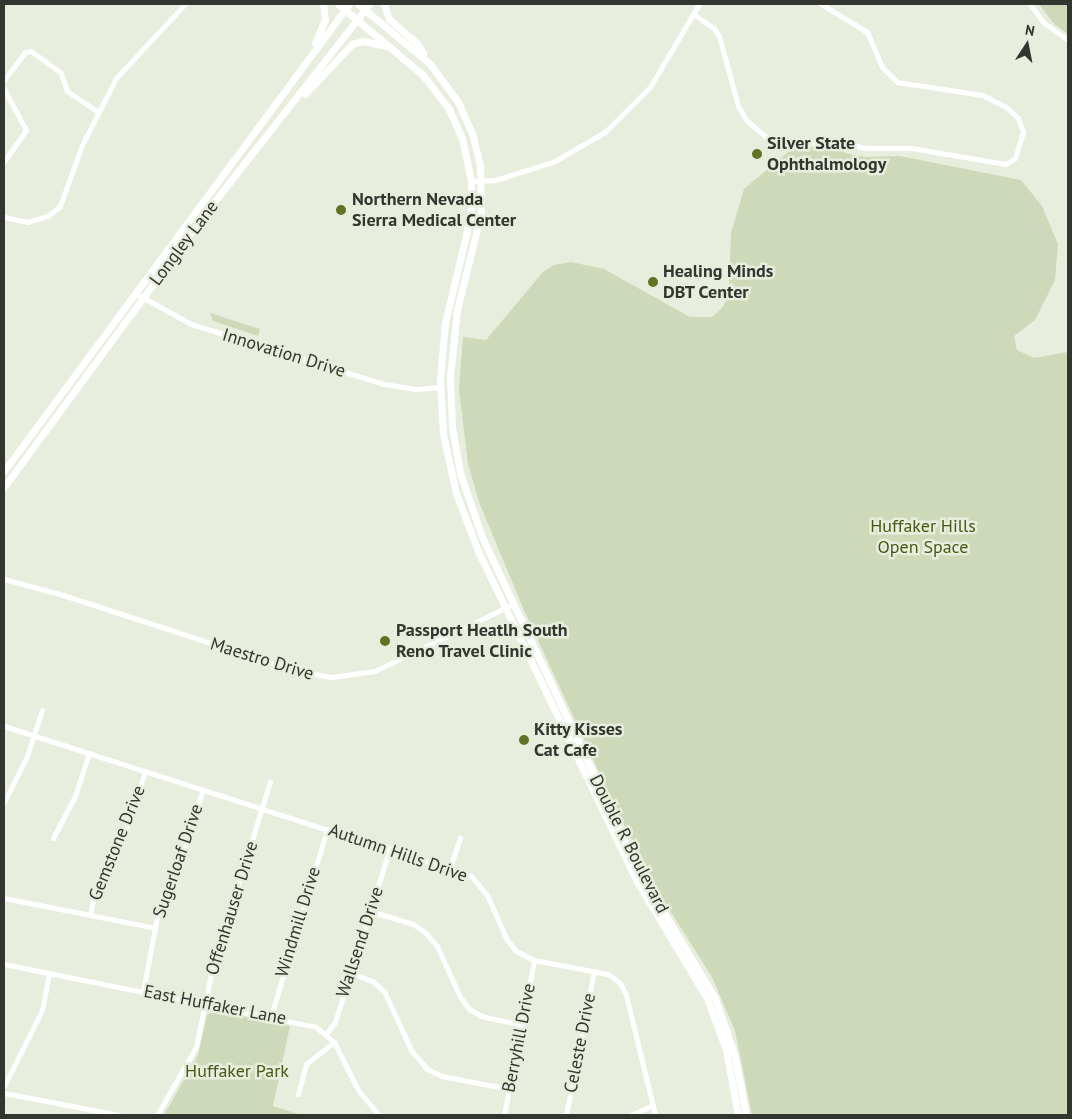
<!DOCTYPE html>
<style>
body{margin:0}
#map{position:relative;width:1072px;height:1119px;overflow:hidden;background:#e8eedd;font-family:"PT Sans",sans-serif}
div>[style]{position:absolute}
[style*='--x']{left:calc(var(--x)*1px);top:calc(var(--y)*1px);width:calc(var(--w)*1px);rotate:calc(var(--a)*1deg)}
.green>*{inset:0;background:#ced9b9}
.minor>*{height:5px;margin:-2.5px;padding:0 2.5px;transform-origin:2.5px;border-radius:2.5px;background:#fff}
.major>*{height:7px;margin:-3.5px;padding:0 3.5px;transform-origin:3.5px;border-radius:3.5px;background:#fff}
.dots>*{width:14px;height:14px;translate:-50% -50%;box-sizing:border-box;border:2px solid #e8eedd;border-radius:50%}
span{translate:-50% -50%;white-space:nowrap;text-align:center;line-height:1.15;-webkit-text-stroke:5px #e8eedd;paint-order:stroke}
.poi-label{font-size:18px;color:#33352f;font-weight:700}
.left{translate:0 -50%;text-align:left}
.street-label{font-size:18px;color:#33352f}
.park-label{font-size:18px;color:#485816}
.frame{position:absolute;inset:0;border:5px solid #33352f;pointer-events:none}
.north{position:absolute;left:1002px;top:20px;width:50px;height:50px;-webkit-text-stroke:4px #e8eedd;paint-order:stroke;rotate:11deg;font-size:14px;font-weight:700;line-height:20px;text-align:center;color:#33352f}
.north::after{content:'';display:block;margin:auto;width:18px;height:22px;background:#33352f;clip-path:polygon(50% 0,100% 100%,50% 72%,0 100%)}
</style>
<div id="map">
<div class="green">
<div style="clip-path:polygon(1039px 4px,1068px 4px,1068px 34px,1054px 24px)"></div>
<div style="clip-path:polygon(839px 145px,845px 153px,865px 157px,900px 156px,1021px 180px,1042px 206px,1058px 244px,1055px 280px,1035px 320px,1014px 336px,1017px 350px,1034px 358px,1068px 352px,1068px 1115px,752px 1115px,735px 1031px,712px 977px,662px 898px,618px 813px,523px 608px,479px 502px,468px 464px,459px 390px,463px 337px,486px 340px,543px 272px,554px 265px,571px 262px,604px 269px,690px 317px,712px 317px,723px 307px,729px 293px,731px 233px,744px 189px,792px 149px)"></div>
<div style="clip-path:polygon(210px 313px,260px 329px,258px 336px,213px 321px)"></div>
<div style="clip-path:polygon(216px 1011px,290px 1026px,273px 1106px,301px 1115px,164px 1115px,198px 1055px,207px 1015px)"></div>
</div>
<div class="minor">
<div style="--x:1030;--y:4;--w:22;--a:54"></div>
<div style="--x:1043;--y:22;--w:31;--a:36"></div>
<div style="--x:693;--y:14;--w:25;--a:34"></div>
<div style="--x:714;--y:28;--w:9;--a:58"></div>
<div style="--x:719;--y:36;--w:73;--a:74.8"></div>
<div style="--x:738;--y:106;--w:16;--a:60"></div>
<div style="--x:746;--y:120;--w:26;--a:40"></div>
<div style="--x:766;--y:137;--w:21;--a:19"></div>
<div style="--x:786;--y:144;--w:47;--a:-4.9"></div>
<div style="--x:833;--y:140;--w:32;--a:14"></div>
<div style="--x:864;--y:148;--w:47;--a:0"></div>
<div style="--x:911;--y:148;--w:96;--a:9.6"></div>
<div style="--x:1006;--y:164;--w:11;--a:-34"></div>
<div style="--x:1015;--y:158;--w:27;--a:-73"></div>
<div style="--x:1023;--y:132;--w:15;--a:-110"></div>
<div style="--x:1018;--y:118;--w:16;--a:-137"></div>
<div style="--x:1006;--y:107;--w:27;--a:-153"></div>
<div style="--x:982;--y:95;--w:86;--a:-171.3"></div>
<div style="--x:897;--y:82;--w:21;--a:-135"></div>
<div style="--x:882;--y:67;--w:38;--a:-113"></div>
<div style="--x:867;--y:32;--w:54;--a:-148.7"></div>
<div style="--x:4;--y:80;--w:35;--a:-53"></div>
<div style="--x:25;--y:52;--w:6;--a:-9"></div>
<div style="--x:31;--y:51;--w:37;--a:36"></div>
<div style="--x:61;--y:73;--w:19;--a:72"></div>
<div style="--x:67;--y:91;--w:36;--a:34"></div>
<div style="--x:4;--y:89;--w:47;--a:61.8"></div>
<div style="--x:26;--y:130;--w:39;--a:125"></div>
<div style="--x:471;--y:181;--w:24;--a:-2"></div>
<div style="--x:495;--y:180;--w:61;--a:-17.2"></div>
<div style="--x:553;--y:162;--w:60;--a:-30"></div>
<div style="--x:605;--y:132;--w:64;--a:-45"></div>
<div style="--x:650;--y:87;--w:96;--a:-59.4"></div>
<div style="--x:4;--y:217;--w:24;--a:12"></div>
<div style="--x:27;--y:222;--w:22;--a:-16"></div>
<div style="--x:48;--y:216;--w:16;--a:-40"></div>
<div style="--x:60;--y:206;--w:65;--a:-70.2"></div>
<div style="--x:82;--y:145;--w:75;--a:-63.1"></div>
<div style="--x:116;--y:78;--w:101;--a:-47"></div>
<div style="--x:135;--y:293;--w:64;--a:29"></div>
<div style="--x:191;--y:324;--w:202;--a:17.3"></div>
<div style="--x:384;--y:384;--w:32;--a:9"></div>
<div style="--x:416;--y:389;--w:24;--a:-5"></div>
<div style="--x:4;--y:579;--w:61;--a:15.2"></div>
<div style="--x:63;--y:595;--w:246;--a:18"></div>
<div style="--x:297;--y:671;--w:36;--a:10"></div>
<div style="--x:332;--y:677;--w:43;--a:-7.9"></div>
<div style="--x:375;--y:671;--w:153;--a:-25.9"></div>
<div style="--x:4;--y:726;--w:490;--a:17.8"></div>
<div style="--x:471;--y:876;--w:25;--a:50"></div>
<div style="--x:487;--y:895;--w:49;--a:66"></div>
<div style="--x:507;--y:940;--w:14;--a:51"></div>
<div style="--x:516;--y:951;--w:20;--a:27"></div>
<div style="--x:534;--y:960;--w:75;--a:10.7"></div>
<div style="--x:608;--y:974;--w:15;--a:37"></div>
<div style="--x:620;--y:983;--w:13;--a:63"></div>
<div style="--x:626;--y:995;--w:123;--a:76.4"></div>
<div style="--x:4;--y:802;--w:51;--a:-63.4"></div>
<div style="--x:27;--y:756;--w:48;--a:-71.9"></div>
<div style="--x:53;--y:838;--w:47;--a:-62.4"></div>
<div style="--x:75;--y:796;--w:45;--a:-72"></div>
<div style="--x:450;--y:867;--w:31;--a:-71"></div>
<div style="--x:4;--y:898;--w:154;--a:11.2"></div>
<div style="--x:370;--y:911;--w:45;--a:16.8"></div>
<div style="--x:413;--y:924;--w:16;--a:35"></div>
<div style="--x:426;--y:933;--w:17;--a:50"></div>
<div style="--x:437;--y:946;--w:56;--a:65.7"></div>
<div style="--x:460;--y:997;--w:15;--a:53"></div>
<div style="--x:469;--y:1009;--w:14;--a:30"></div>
<div style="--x:481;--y:1016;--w:42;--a:12.4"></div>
<div style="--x:90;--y:915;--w:24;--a:-78"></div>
<div style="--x:95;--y:892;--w:69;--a:-63.4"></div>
<div style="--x:126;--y:830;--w:62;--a:-72.1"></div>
<div style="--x:4;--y:964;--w:318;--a:11.4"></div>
<div style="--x:316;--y:1027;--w:23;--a:40"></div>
<div style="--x:334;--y:1042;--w:54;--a:63.4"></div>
<div style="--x:358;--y:1090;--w:33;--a:50"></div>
<div style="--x:351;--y:973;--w:22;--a:21"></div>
<div style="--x:372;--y:981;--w:16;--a:40"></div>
<div style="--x:384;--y:991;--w:65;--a:65.4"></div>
<div style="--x:411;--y:1050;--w:25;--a:50"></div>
<div style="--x:427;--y:1069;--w:17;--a:25"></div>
<div style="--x:442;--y:1076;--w:68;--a:11"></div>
<div style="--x:143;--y:991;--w:92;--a:-79.3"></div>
<div style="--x:160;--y:901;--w:49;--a:-64.5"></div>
<div style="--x:181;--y:857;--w:71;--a:-72.1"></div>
<div style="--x:271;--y:1016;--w:195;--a:-73.3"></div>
<div style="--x:326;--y:1034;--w:15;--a:-53"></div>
<div style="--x:335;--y:1022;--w:182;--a:-72.5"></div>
<div style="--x:4;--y:1086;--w:85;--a:-63.4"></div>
<div style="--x:42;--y:1010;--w:38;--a:-79"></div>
<div style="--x:4;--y:1093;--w:117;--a:10.8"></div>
<div style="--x:298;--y:1094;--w:31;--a:-75"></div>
<div style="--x:306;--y:1064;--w:36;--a:-38"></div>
<div style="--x:157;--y:1115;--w:78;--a:-60.2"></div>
<div style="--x:196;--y:1047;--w:80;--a:-78.4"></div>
<div style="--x:212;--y:969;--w:196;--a:-72.8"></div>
<div style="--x:504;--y:1115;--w:158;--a:-79"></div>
<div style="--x:566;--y:1115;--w:147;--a:-79"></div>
<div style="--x:631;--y:1115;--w:24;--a:-24"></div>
</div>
<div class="major">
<div style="--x:338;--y:4;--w:111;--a:39.9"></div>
<div style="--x:423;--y:75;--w:43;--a:52.6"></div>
<div style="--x:449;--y:109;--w:32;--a:66"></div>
<div style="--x:462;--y:138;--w:44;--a:78.2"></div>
<div style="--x:471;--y:181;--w:33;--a:90"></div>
<div style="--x:471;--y:214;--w:112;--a:103.4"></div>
<div style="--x:445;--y:323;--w:57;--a:95"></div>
<div style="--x:440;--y:380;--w:54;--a:86.8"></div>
<div style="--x:443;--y:434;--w:60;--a:77.6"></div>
<div style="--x:456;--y:493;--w:62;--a:69.2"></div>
<div style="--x:478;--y:551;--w:365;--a:64.3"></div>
<div style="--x:636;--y:880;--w:138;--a:59"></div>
<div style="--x:707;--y:998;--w:55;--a:69.9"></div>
<div style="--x:726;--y:1050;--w:66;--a:79.5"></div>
<div style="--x:358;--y:4;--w:94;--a:39.8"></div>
<div style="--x:430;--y:64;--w:47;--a:53.6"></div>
<div style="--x:458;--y:102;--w:34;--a:66"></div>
<div style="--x:472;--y:133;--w:33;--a:76"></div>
<div style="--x:480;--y:165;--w:48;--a:88.8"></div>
<div style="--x:481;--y:213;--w:100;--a:103.9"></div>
<div style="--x:457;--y:310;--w:67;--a:96"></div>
<div style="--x:450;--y:377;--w:50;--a:87.7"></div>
<div style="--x:452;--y:427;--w:47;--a:80.1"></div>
<div style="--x:460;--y:473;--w:68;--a:71"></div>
<div style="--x:482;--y:537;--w:367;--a:64.8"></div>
<div style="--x:638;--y:869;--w:150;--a:59.2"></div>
<div style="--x:715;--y:998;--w:62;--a:71.3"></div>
<div style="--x:735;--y:1057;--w:59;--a:79.3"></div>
<div style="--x:384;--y:4;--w:16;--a:72"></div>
<div style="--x:389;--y:19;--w:37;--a:41"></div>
<div style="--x:417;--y:43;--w:12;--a:59"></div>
<div style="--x:315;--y:43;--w:25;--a:-67"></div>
<div style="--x:325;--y:20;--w:16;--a:-97"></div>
<div style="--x:305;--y:94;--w:69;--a:-46.8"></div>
<div style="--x:352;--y:44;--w:12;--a:-14"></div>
<div style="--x:364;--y:41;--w:27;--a:13"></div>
<div style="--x:4;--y:471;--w:581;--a:-53.54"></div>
<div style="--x:4;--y:487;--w:336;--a:-53.7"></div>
<div style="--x:203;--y:216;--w:269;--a:-51.9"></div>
</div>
<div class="dots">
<div style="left:757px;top:154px;background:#607424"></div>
<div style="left:341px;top:210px;background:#607424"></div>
<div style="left:653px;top:282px;background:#607424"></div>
<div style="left:385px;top:641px;background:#607424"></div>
<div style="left:524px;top:740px;background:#607424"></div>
</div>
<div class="poi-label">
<span class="left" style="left:767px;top:154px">Silver State<br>Ophthalmology</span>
<span class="left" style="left:352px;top:210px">Northern Nevada<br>Sierra Medical Center</span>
<span class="left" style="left:663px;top:282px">Healing Minds<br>DBT Center</span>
<span class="left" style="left:396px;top:641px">Passport Heatlh South<br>Reno Travel Clinic</span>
<span class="left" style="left:534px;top:740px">Kitty Kisses<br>Cat Cafe</span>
</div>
<div class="street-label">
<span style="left:184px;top:243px;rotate:-53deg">Longley Lane</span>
<span style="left:284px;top:353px;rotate:17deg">Innovation Drive</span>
<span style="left:262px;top:659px;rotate:17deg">Maestro Drive</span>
<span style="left:117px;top:843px;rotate:-68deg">Gemstone Drive</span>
<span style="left:629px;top:844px;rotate:63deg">Double R Boulevard</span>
<span style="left:398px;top:853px;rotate:19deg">Autumn Hills Drive</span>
<span style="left:178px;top:861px;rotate:-71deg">Sugerloaf Drive</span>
<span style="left:232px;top:908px;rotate:-73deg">Offenhauser Drive</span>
<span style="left:298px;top:922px;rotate:-73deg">Windmill Drive</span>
<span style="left:360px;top:942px;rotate:-72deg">Wallsend Drive</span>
<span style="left:215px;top:1005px;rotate:11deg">East Huffaker Lane</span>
<span style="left:519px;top:1038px;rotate:-79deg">Berryhill Drive</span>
<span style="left:580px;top:1043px;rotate:-79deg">Celeste Drive</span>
</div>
<div class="park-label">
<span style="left:923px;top:537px">Huffaker Hills<br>Open Space</span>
<span style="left:237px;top:1071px">Huffaker Park</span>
</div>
<div class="frame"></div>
<div class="north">N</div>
</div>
